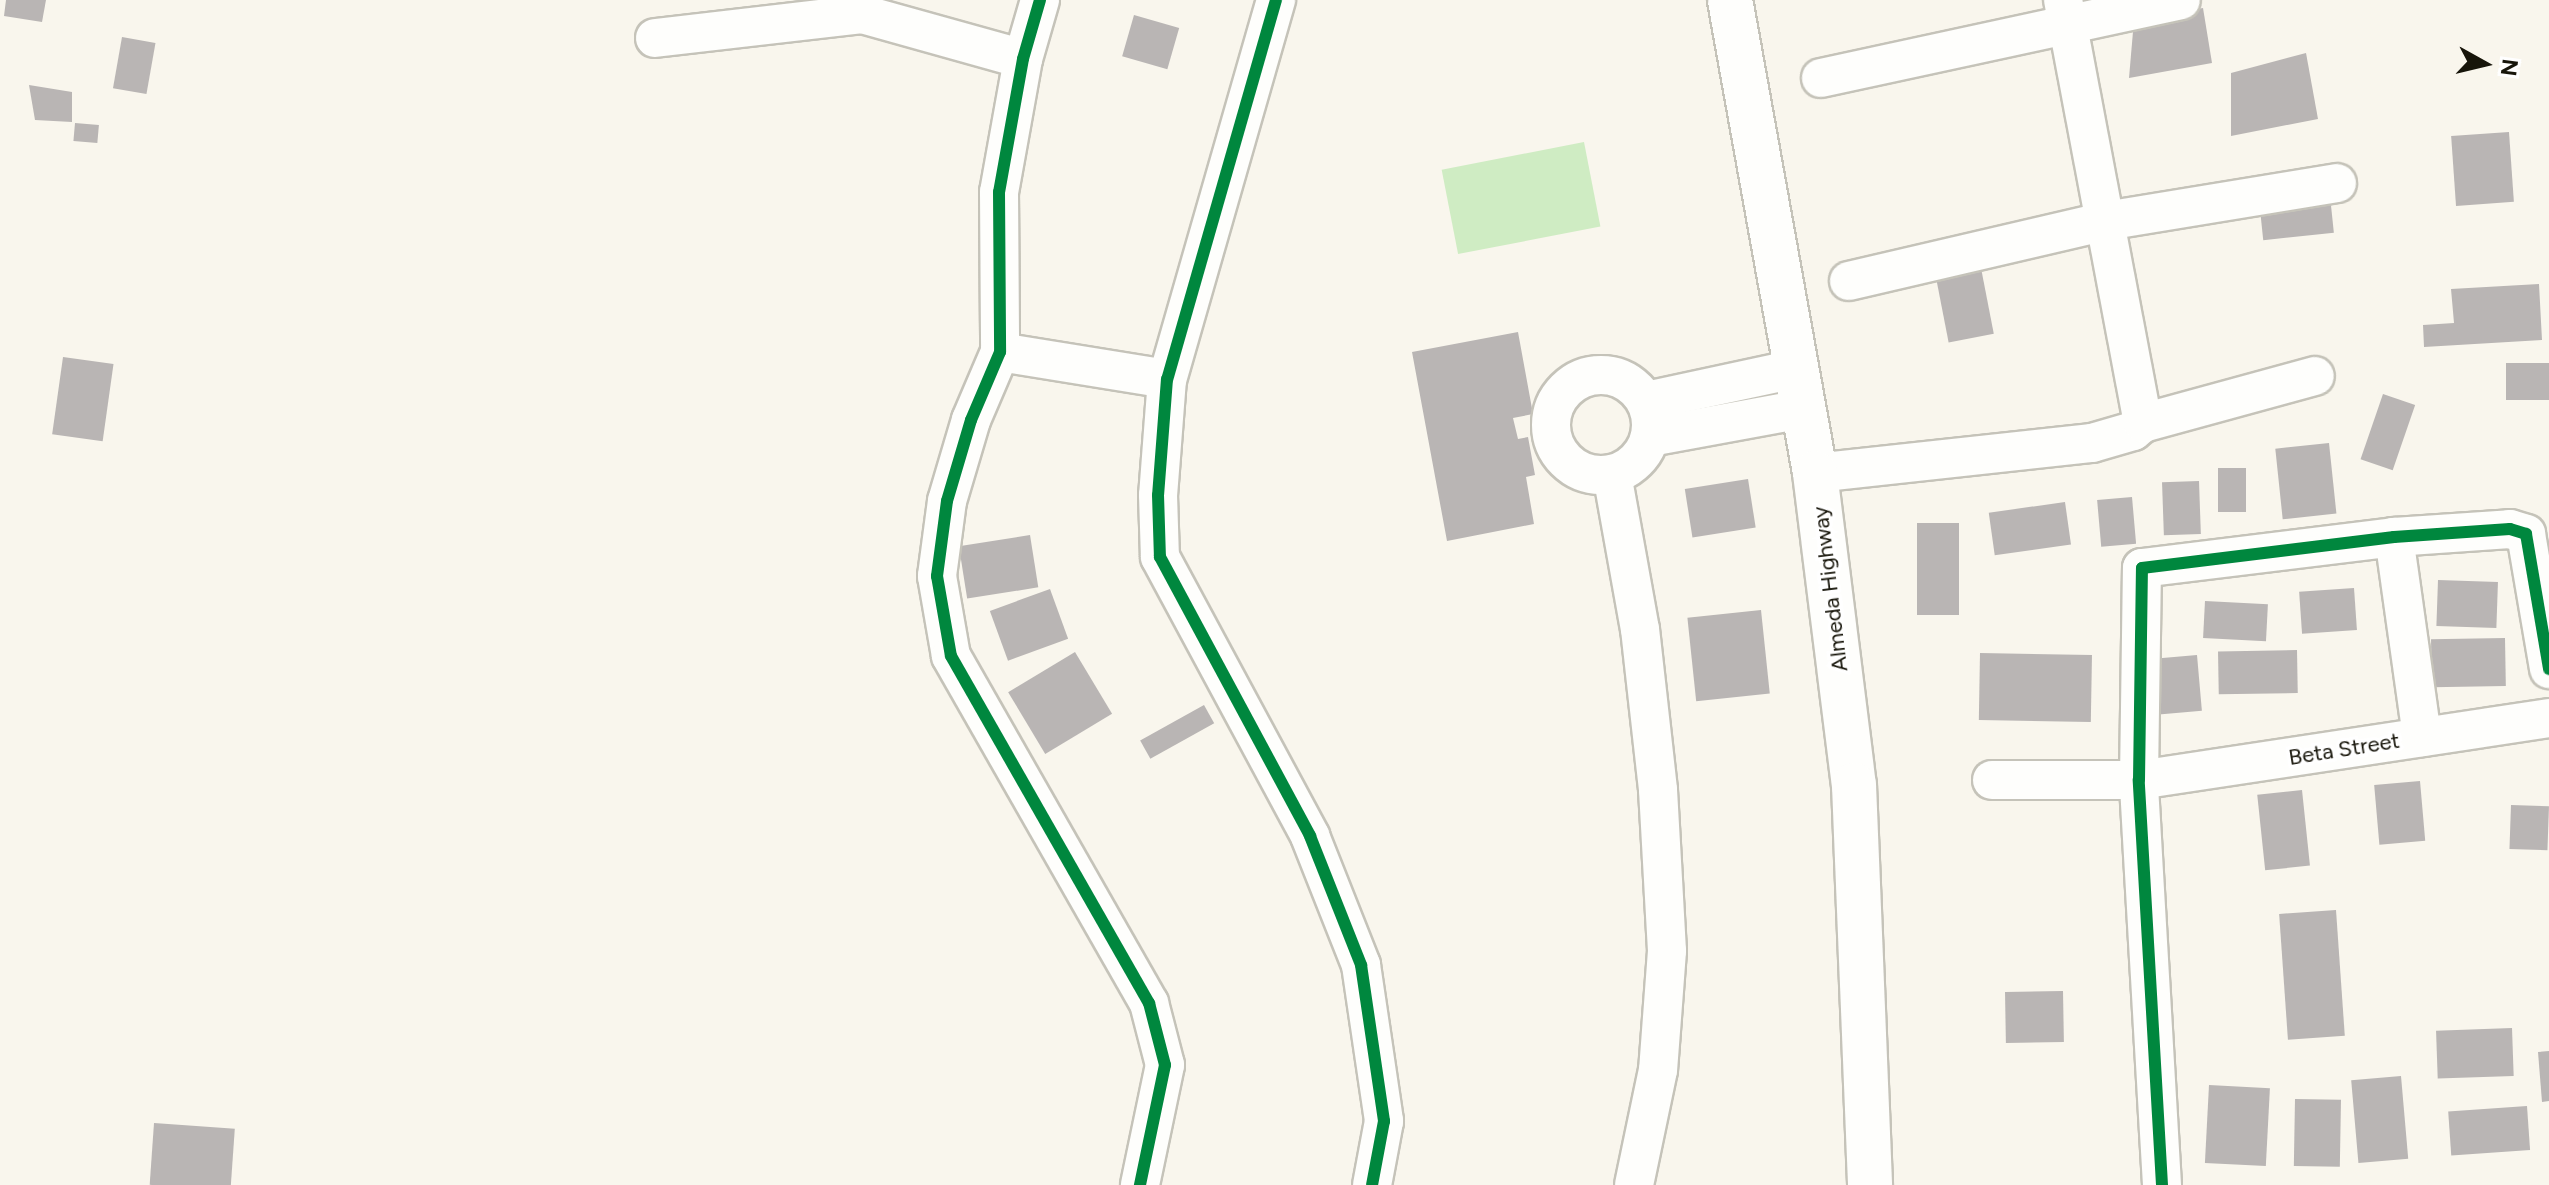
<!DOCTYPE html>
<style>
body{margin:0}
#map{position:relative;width:2549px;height:1185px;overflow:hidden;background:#f9f6ed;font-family:Figtree,sans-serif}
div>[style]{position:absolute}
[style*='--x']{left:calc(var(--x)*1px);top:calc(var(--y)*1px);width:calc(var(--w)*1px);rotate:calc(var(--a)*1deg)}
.green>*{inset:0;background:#cfecc3;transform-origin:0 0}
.building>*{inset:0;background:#b9b5b4;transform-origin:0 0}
.roads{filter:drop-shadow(2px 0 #c5c3b9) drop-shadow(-2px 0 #c5c3b9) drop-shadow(0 2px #c5c3b9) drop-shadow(0 -2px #c5c3b9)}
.minor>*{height:38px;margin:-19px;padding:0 19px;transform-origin:19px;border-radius:19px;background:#fefefc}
.minor>.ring{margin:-19px;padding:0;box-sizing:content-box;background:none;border:38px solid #fefefc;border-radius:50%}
.trunk>*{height:44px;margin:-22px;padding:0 22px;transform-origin:22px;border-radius:22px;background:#fefefc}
.cycleway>*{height:12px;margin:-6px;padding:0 6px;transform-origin:6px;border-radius:6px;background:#00873e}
span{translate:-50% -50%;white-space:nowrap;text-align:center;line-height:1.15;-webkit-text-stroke:7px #fff;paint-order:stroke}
.street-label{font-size:22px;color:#17150a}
.north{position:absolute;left:2445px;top:24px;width:80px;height:80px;-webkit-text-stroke:6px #fff;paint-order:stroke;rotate:98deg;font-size:22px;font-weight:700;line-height:32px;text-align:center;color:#17150a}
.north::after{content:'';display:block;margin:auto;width:28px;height:36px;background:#17150a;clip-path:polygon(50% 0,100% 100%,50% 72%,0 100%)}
</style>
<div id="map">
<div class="green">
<div style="left:1584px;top:142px;width:86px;height:145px;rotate:79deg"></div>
</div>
<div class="building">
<div style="clip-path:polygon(6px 0,46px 0,42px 22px,4px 16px)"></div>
<div style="clip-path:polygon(2203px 8px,2212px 63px,2129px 78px,2134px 20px)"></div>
<div style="left:1134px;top:15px;width:47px;height:43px;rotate:16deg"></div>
<div style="left:122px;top:37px;width:34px;height:52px;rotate:10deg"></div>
<div style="clip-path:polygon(2306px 53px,2318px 119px,2231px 136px,2231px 73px)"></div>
<div style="clip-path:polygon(29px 85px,72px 92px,72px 122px,35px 120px)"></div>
<div style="left:75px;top:123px;width:24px;height:18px;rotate:5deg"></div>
<div style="left:2509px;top:132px;width:70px;height:58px;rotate:86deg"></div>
<div style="left:2330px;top:196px;width:37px;height:71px;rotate:84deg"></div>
<div style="left:1981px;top:268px;width:67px;height:46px;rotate:79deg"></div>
<div style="clip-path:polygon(2539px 284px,2542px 340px,2424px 347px,2423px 325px,2454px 323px,2451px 289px)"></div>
<div style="clip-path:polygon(1518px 332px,1533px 414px,1513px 418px,1518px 439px,1528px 437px,1535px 475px,1526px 477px,1534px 524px,1447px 541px,1412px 352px)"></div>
<div style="left:63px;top:357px;width:51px;height:78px;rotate:8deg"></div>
<div style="left:2506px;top:363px;width:43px;height:37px"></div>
<div style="left:2383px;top:394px;width:34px;height:69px;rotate:19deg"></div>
<div style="left:2329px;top:443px;width:71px;height:54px;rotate:84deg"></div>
<div style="left:2218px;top:468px;width:28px;height:44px"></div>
<div style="left:1748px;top:479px;width:49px;height:64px;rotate:81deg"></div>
<div style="left:2199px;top:481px;width:53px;height:37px;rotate:88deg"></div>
<div style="left:2132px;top:497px;width:47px;height:35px;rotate:85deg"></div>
<div style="left:2065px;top:502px;width:43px;height:77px;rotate:82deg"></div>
<div style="left:1917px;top:523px;width:42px;height:92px"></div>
<div style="left:1030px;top:535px;width:53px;height:72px;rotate:81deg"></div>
<div style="left:2438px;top:580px;width:60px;height:46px;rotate:2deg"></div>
<div style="left:2354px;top:588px;width:42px;height:55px;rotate:86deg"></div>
<div style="left:1050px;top:589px;width:53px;height:64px;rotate:70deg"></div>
<div style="left:2205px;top:601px;width:63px;height:37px;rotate:3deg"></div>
<div style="left:1761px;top:610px;width:84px;height:74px;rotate:84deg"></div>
<div style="left:2505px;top:638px;width:48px;height:74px;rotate:89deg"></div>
<div style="left:2297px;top:650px;width:43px;height:79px;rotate:89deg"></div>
<div style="left:1075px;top:652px;width:72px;height:78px;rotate:59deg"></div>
<div style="left:1980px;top:653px;width:112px;height:67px;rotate:1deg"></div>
<div style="left:2197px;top:655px;width:56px;height:49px;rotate:85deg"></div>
<div style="left:1204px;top:705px;width:21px;height:73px;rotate:61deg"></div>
<div style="left:2420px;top:781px;width:60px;height:46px;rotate:85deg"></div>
<div style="left:2302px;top:790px;width:76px;height:45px;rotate:84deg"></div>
<div style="left:2511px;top:805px;width:38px;height:44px;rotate:2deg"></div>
<div style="left:2336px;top:910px;width:126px;height:57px;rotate:86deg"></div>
<div style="left:2063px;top:991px;width:51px;height:58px;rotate:89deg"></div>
<div style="left:2512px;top:1028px;width:48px;height:76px;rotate:88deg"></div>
<div style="clip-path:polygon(2549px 1051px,2549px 1101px,2542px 1102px,2538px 1052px)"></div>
<div style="left:2401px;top:1076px;width:83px;height:50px;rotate:85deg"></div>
<div style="left:2209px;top:1085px;width:61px;height:78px;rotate:3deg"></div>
<div style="left:2295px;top:1099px;width:46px;height:67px;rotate:1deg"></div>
<div style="left:2527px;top:1106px;width:44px;height:79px;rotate:86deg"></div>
<div style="left:154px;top:1123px;width:81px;height:62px;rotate:4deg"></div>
</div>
<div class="roads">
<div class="minor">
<div style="--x:1040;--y:0;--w:61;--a:106.1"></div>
<div style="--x:1023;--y:59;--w:135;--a:100.2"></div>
<div style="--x:999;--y:192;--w:160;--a:89.6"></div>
<div style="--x:1000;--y:352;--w:74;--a:113.1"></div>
<div style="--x:971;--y:420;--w:84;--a:106.5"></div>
<div style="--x:947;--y:501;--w:76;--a:97.6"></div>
<div style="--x:937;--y:576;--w:81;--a:80.1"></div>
<div style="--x:951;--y:656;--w:400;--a:60.3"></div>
<div style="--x:1149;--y:1003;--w:64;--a:75.5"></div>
<div style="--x:1165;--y:1065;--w:123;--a:101.8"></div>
<div style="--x:1276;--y:0;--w:394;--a:106"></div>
<div style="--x:1167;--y:379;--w:116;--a:94.4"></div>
<div style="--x:1158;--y:495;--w:62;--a:88.2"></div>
<div style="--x:1160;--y:557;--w:317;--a:61.7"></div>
<div style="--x:1310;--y:836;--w:139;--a:68.4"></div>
<div style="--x:1361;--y:965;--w:158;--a:81.6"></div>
<div style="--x:1384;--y:1121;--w:65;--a:100.6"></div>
<div style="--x:655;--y:38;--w:208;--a:-6.6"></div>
<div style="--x:862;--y:14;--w:167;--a:15.6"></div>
<div style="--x:1821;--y:78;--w:368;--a:-12.2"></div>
<div style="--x:1849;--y:281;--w:264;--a:-13.1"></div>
<div style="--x:2106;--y:221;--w:234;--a:-9.3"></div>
<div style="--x:1000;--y:352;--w:169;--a:9.2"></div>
<div class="ring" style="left:1551px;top:375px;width:62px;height:62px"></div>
<div style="--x:1646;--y:401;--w:152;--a:-12.1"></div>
<div style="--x:2143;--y:423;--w:178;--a:-15.3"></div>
<div style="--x:1650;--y:437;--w:155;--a:-10.4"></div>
<div style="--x:1815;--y:473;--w:279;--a:-6.2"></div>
<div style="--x:2092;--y:443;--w:43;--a:-16.3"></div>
<div style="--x:2133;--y:431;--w:13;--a:-39"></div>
<div style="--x:2143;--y:423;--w:430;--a:-100.7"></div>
<div style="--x:1612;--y:474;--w:158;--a:79.8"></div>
<div style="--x:1640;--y:629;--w:162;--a:83.6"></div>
<div style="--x:1658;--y:790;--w:161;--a:86.8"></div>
<div style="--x:1667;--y:951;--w:119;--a:94.3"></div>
<div style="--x:1658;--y:1070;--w:117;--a:101.8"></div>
<div style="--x:2394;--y:537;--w:202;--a:82"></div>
<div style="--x:1992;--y:780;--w:147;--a:0"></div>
<div style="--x:2139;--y:780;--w:415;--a:-8.6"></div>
<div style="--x:2162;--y:1185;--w:406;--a:-93.3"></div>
<div style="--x:2139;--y:780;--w:212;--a:-89.2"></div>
<div style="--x:2142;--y:568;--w:254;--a:-7"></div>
<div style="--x:2394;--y:537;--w:116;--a:-3.9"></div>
<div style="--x:2510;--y:529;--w:17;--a:17"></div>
<div style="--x:2526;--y:534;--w:137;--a:80.3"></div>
</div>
<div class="trunk">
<div style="--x:1730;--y:0;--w:481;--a:79.8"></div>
<div style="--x:1815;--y:473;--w:314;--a:82.9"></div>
<div style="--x:1854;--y:785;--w:400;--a:87.7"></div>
</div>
</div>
<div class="cycleway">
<div style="--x:1040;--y:0;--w:61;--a:106.1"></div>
<div style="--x:1023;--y:59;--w:135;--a:100.2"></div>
<div style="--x:999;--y:192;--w:160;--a:89.6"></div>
<div style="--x:1000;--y:352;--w:74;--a:113.1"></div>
<div style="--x:971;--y:420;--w:84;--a:106.5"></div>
<div style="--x:947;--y:501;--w:76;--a:97.6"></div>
<div style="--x:937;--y:576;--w:81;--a:80.1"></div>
<div style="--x:951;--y:656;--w:400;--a:60.3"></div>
<div style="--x:1149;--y:1003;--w:64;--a:75.5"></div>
<div style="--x:1165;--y:1065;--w:123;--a:101.8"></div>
<div style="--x:1276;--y:0;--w:394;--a:106"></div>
<div style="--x:1167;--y:379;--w:116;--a:94.4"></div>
<div style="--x:1158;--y:495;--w:62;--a:88.2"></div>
<div style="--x:1160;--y:557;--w:317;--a:61.7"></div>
<div style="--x:1310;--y:836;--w:139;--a:68.4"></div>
<div style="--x:1361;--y:965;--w:158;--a:81.6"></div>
<div style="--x:1384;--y:1121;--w:65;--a:100.6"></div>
<div style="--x:2162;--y:1185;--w:406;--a:-93.3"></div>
<div style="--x:2139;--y:780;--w:212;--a:-89.2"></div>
<div style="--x:2142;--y:568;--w:254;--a:-7"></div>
<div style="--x:2394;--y:537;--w:116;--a:-3.9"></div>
<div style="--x:2510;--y:529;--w:17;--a:17"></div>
<div style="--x:2526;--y:534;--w:137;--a:80.3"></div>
</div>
<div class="street-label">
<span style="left:1830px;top:589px;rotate:-97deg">Almeda Highway</span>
<span style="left:2344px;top:749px;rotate:-9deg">Beta Street</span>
</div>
<div class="north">N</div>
</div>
